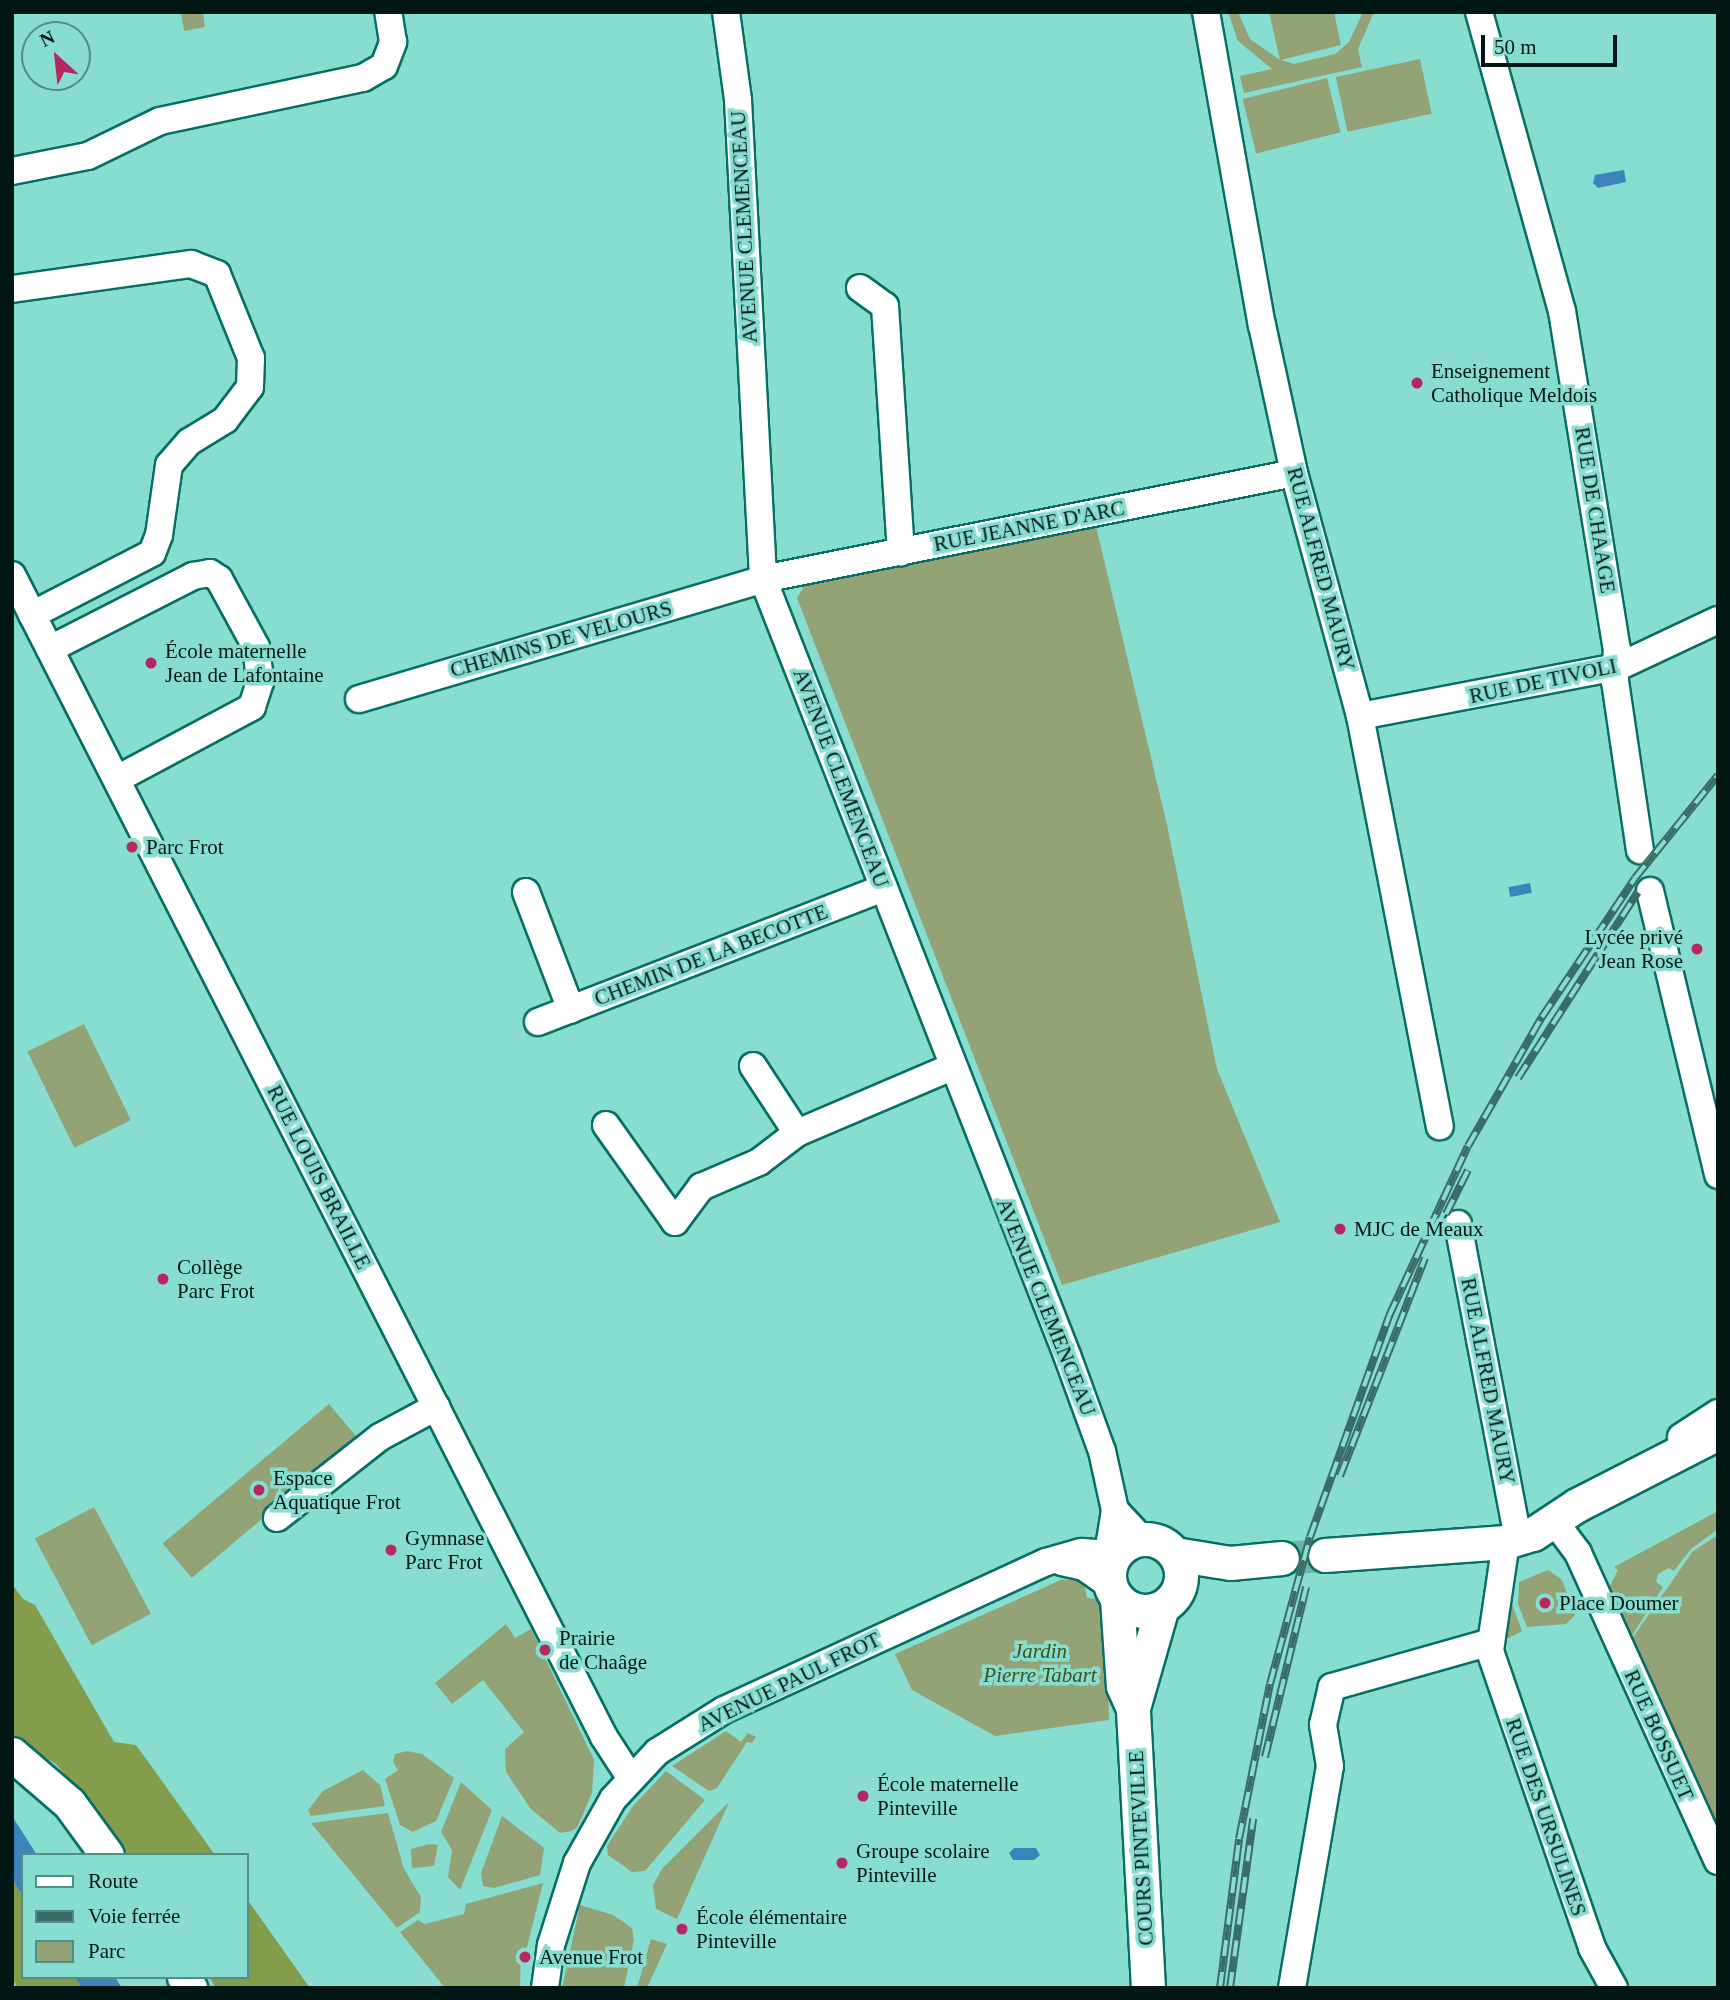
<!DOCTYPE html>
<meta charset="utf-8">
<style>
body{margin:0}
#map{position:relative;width:1730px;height:2000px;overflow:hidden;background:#87ddd0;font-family:"Times New Roman",serif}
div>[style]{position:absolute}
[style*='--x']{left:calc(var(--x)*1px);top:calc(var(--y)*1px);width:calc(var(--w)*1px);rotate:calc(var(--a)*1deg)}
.green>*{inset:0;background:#93a375;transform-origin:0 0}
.forest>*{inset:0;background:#849d4d}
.water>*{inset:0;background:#3b84ba;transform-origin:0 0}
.major-tunnel>*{height:33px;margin-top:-16.5px;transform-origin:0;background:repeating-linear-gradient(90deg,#6cb5aa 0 33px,transparent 0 50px)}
.roads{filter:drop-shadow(2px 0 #056f65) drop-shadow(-2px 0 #056f65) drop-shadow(0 2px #056f65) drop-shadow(0 -2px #056f65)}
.minor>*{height:26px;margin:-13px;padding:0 13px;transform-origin:13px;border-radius:13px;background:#fff}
.major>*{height:33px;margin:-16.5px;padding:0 16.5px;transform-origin:16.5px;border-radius:16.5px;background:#fff}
.major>.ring{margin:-16.5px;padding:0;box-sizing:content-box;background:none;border:33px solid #fff;border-radius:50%}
.rail>*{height:8px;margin-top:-4px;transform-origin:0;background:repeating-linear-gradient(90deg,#87ddd0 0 16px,#3a6d65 0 32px);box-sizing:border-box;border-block:2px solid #3a6d65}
.dots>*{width:19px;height:19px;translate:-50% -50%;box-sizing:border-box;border:4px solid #87ddd0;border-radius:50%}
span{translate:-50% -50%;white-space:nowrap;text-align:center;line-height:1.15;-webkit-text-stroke:7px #87ddd0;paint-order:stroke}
.street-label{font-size:21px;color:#001714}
.poi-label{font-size:21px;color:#001714}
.left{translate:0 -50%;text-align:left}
.right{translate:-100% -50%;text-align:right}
.park-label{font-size:21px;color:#415118;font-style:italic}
.frame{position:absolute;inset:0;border:14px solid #001714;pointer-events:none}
.legend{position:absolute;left:21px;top:1853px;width:228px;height:126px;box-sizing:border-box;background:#87ddd0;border:2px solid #518e85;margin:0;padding:9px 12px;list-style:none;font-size:21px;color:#001714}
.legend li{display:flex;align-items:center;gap:14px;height:35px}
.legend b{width:35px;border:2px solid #518e85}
.north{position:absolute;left:21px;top:21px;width:70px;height:70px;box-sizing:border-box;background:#87ddd0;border:2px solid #518e85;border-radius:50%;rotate:333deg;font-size:19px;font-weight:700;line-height:28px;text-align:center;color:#001714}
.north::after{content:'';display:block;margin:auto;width:24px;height:32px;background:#b6285d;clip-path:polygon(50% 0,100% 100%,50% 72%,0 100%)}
.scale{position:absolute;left:1481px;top:35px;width:136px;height:32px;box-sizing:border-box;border:4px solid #001714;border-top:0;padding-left:9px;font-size:21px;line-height:24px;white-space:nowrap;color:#001714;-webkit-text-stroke:5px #87ddd0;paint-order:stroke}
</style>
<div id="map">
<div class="green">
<div style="clip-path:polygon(181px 12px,203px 12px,205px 27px,184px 31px)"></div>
<div style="clip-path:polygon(1228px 12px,1238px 12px,1250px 39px,1280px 60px,1269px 12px,1334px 12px,1341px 45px,1281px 60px,1294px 64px,1335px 54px,1349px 42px,1363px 12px,1374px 12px,1358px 49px,1362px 67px,1244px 93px,1240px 76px,1272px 69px,1238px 41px)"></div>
<div style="left:1420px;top:59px;width:56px;height:86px;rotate:78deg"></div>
<div style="left:1327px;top:78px;width:56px;height:87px;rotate:76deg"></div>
<div style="clip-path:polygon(1095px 522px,1167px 825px,1217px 1069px,1280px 1222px,1062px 1285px,797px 598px,808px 580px)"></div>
<div style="left:84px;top:1024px;width:107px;height:63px;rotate:64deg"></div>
<div style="left:329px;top:1404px;width:45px;height:217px;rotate:50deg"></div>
<div style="left:94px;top:1507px;width:121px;height:67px;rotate:62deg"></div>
<div style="clip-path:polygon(1718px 1511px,1718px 1529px,1691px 1549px,1674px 1571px,1669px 1568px,1658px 1574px,1656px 1582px,1663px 1587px,1629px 1640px,1607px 1592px,1618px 1570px,1614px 1567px)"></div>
<div style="clip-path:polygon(1718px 1535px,1718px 1827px,1710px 1832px,1629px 1643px,1693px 1551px)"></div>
<div style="clip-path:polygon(1548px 1570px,1562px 1580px,1575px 1615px,1566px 1624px,1527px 1627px,1518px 1604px,1519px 1582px)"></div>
<div style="clip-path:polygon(1073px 1579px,1084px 1583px,1087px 1598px,1096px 1599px,1106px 1617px,1109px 1720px,995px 1736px,912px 1690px,895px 1654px,1061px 1580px)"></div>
<div style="clip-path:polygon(1514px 1580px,1512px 1604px,1522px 1631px,1503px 1641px)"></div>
<div style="clip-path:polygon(506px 1624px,515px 1638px,531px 1629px,594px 1760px,592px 1793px,577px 1828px,571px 1831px,560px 1833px,531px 1809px,506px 1772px,505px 1749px,524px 1732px,483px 1680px,452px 1704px,435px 1683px)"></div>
<div style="clip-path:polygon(726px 1731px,741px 1742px,748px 1733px,756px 1737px,752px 1743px,747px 1742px,717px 1788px,709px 1791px,672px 1766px)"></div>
<div style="clip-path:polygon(407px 1751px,422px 1754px,454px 1778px,436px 1821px,413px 1832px,400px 1825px,385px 1779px,398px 1770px,393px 1762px,395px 1754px)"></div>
<div style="clip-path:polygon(363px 1770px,380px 1785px,385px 1806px,311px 1816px,308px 1810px,323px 1791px)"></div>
<div style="clip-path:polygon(666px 1771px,705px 1800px,645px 1871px,632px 1872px,608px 1855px,607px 1846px,633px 1806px)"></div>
<div style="clip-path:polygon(461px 1782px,492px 1810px,460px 1890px,448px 1877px,452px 1850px,441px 1832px)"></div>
<div style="clip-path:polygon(729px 1802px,677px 1919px,656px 1909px,653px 1885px,662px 1869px)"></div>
<div style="clip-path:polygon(388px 1813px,404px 1869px,421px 1897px,420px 1912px,397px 1928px,311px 1823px)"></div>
<div style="clip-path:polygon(502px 1816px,544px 1848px,540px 1875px,494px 1888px,483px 1886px,481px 1873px)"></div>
<div style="clip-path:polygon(429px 1844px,438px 1845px,434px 1866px,412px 1868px,411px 1849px)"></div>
<div style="clip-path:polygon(543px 1883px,526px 1951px,521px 1950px,520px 1988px,445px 1988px,400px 1932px,418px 1920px,425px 1924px,464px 1914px,466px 1904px)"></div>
<div style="clip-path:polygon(580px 1905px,613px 1915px,632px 1928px,634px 1940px,624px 1988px,562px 1988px)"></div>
<div style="clip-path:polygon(651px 1939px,667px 1944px,647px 1988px,637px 1988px)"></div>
</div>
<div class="forest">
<div style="clip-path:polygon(12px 1584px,23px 1599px,35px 1605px,114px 1742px,136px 1745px,215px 1855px,126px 1855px,94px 1808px,56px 1764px,12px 1738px)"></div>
<div style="clip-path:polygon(12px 1879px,23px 1896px,23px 1977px,75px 1977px,82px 1988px,18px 1988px,12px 1978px)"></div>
<div style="clip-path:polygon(247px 1899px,310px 1988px,216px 1988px,209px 1977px,247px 1977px)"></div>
</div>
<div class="water">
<div style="clip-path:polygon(1624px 170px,1626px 182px,1598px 188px,1593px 183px,1595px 175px)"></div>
<div style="left:1530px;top:883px;width:10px;height:22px;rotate:79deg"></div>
<div style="clip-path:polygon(12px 1816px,37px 1855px,23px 1855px,23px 1896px,12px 1879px)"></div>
<div style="clip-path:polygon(1014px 1848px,1036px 1848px,1040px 1855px,1034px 1860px,1013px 1860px,1009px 1853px)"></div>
<div style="clip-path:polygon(75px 1977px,115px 1977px,122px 1988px,82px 1988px)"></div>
</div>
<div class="major-tunnel">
<div style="--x:1282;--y:1558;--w:43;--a:-4"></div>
</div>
<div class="roads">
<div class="minor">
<div style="--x:726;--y:12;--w:89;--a:82.2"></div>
<div style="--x:738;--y:100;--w:480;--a:87"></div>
<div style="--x:763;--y:579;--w:833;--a:68.61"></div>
<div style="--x:1067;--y:1355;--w:102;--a:70"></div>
<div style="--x:1102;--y:1451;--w:60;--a:77.6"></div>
<div style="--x:1115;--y:1510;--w:31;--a:99"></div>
<div style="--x:1110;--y:1541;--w:15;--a:62"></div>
<div style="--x:1206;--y:12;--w:318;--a:79.9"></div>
<div style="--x:1262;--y:325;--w:151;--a:77.8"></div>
<div style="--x:1294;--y:473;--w:252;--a:74.8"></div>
<div style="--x:1360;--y:716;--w:418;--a:79"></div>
<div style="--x:1479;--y:12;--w:310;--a:74.5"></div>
<div style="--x:1562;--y:311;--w:342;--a:80.8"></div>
<div style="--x:1617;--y:649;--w:32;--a:94"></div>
<div style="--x:1615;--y:681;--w:171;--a:81.6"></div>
<div style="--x:12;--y:171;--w:77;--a:-11.2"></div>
<div style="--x:88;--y:156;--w:80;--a:-25.9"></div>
<div style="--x:160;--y:121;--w:208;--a:-12"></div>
<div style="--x:363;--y:78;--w:24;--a:-30"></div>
<div style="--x:384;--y:66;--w:26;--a:-69"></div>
<div style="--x:393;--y:42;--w:30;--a:-99"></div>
<div style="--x:860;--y:288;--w:31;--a:36"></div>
<div style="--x:885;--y:306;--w:247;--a:86.3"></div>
<div style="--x:12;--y:289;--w:181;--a:-8"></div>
<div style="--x:191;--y:264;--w:28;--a:21"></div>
<div style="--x:217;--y:274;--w:91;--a:68"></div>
<div style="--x:251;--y:358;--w:29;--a:92"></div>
<div style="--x:250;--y:387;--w:41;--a:127.1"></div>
<div style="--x:225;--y:420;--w:42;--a:148.6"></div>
<div style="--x:189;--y:442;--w:30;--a:131"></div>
<div style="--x:169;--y:465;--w:71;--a:98.1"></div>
<div style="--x:159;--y:535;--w:19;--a:111"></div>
<div style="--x:152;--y:553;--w:135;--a:152.7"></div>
<div style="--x:12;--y:575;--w:1304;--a:63"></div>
<div style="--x:604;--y:1737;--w:48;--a:57"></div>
<div style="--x:50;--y:649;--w:161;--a:-27"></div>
<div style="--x:193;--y:576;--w:17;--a:-10"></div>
<div style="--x:210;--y:573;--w:11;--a:34"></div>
<div style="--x:219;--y:579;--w:77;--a:61.4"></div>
<div style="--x:256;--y:647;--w:35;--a:83"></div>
<div style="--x:260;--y:682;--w:26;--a:108"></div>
<div style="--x:252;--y:707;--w:153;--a:151.9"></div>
<div style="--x:359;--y:699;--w:421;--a:-16.5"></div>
<div style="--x:763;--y:579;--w:541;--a:-11.29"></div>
<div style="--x:1360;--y:716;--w:263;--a:-10.8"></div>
<div style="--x:1618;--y:667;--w:110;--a:-25.2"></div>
<div style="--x:1650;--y:891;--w:292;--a:76.5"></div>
<div style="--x:526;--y:892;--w:126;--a:69.1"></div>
<div style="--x:538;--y:1022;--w:371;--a:-21.2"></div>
<div style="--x:753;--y:1066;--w:80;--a:56.7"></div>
<div style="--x:606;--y:1125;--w:119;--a:54.6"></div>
<div style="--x:675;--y:1222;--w:44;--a:-53.4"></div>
<div style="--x:701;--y:1187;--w:63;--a:-23.3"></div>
<div style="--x:759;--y:1162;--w:48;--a:-37.3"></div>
<div style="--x:797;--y:1133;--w:168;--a:-23.1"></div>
<div style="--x:1458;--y:1224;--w:321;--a:79.2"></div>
<div style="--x:1681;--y:1437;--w:44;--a:-33"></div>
<div style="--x:1115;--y:1510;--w:40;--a:47"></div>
<div style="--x:277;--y:1518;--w:131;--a:-38.2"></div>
<div style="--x:380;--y:1437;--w:64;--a:-28.2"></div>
<div style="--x:1554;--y:1521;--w:40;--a:53"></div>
<div style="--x:1578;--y:1553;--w:338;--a:65.6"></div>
<div style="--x:1506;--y:1542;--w:110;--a:98.4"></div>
<div style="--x:1490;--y:1651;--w:314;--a:71"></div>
<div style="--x:1592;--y:1948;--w:46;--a:61.2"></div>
<div style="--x:1062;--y:1562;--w:23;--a:13"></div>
<div style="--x:1084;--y:1567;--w:32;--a:35"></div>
<div style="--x:545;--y:1988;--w:43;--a:-82.1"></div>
<div style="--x:551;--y:1945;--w:86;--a:-72.4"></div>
<div style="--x:577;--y:1863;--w:73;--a:-60.6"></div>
<div style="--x:613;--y:1799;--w:64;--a:-46.9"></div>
<div style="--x:657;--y:1752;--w:79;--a:-32.1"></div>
<div style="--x:724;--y:1710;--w:354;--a:-24.7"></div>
<div style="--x:1046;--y:1562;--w:37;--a:-16"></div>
<div style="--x:1082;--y:1552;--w:14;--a:4"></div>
<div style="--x:1096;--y:1553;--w:18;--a:29"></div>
<div style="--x:1292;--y:1988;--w:225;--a:-80.3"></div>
<div style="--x:1330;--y:1766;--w:42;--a:-99.7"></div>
<div style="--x:1323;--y:1725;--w:39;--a:-77"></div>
<div style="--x:1332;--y:1687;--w:165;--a:-15.8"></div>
</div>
<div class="major">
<div class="ring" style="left:1109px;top:1539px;width:39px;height:39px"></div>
<div style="--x:1175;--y:1554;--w:56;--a:9.3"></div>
<div style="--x:1230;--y:1563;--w:52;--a:-5.5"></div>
<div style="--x:1325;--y:1555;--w:181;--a:-4.1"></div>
<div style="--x:1506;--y:1542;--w:28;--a:-17"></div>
<div style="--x:1533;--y:1534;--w:53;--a:-33.4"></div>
<div style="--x:1577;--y:1505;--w:158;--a:-27.1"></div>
<div style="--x:1117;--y:1599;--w:87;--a:86.1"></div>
<div style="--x:1123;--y:1686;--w:22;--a:66"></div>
<div style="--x:12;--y:1754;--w:75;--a:40.7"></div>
<div style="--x:69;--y:1803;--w:64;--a:53.8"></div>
<div style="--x:184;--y:1977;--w:13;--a:61"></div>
<div style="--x:1148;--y:1988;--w:280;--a:-93.1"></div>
<div style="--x:1133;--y:1708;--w:105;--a:-74"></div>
</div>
</div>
<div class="rail">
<div style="--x:1518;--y:1078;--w:221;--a:-57.2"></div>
<div style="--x:1446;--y:1214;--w:49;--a:-63.4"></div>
<div style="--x:1340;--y:1476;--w:234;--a:-68.7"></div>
<div style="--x:1265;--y:1757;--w:175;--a:-76.4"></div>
<div style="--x:1220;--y:1988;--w:150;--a:-82.7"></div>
<div style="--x:1239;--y:1839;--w:158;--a:-78.7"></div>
<div style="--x:1270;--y:1684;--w:152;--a:-74.8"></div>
<div style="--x:1310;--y:1537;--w:235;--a:-70.3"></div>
<div style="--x:1389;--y:1316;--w:187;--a:-65.1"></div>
<div style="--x:1468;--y:1146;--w:149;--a:-60.2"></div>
<div style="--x:1542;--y:1017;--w:167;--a:-56.2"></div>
<div style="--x:1635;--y:878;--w:132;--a:-51.1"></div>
<div style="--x:1230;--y:1988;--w:171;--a:-82.2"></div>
</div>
<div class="dots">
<div style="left:1417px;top:383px;background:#b6285d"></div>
<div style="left:151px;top:663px;background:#b6285d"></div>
<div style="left:132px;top:847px;background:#b6285d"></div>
<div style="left:1697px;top:949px;background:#b6285d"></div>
<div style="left:1340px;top:1229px;background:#b6285d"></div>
<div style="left:163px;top:1279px;background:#b6285d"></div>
<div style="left:259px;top:1490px;background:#b6285d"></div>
<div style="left:391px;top:1550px;background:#b6285d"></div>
<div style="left:1545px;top:1603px;background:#b6285d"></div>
<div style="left:545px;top:1650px;background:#b6285d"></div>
<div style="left:863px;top:1796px;background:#b6285d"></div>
<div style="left:842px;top:1863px;background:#b6285d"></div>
<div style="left:682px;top:1929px;background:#b6285d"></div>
<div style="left:525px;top:1957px;background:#b6285d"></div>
</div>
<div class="street-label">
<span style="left:744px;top:227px;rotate:-93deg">AVENUE CLEMENCEAU</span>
<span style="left:1595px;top:510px;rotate:81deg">RUE DE CHAAGE</span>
<span style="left:1029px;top:526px;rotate:-11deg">RUE JEANNE D'ARC</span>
<span style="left:1321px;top:569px;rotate:75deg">RUE ALFRED MAURY</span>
<span style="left:561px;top:639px;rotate:-16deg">CHEMINS DE VELOURS</span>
<span style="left:1543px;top:681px;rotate:-12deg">RUE DE TIVOLI</span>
<span style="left:841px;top:778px;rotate:69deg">AVENUE CLEMENCEAU</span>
<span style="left:711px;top:955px;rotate:-21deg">CHEMIN DE LA BECOTTE</span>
<span style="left:319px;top:1177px;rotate:63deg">RUE LOUIS BRAILLE</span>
<span style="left:1046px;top:1307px;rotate:68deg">AVENUE CLEMENCEAU</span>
<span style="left:1488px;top:1381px;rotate:79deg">RUE ALFRED MAURY</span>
<span style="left:789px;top:1682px;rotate:-26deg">AVENUE PAUL FROT</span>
<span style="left:1659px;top:1735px;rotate:66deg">RUE BOSSUET</span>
<span style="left:1546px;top:1817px;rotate:71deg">RUE DES URSULINES</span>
<span style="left:1141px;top:1848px;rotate:-93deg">COURS PINTEVILLE</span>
</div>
<div class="poi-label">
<span class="left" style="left:1431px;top:383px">Enseignement<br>Catholique Meldois</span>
<span class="left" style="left:165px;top:663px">École maternelle<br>Jean de Lafontaine</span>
<span class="left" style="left:146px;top:847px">Parc Frot</span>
<span class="right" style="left:1683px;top:949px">Lycée privé<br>Jean Rose</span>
<span class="left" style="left:1354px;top:1229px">MJC de Meaux</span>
<span class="left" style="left:177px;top:1279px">Collège<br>Parc Frot</span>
<span class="left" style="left:273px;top:1490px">Espace<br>Aquatique Frot</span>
<span class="left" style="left:405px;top:1550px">Gymnase<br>Parc Frot</span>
<span class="left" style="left:1559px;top:1603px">Place Doumer</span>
<span class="left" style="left:559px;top:1650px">Prairie<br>de Chaâge</span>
<span class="left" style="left:877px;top:1796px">École maternelle<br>Pinteville</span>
<span class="left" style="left:856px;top:1863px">Groupe scolaire<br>Pinteville</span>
<span class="left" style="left:696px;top:1929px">École élémentaire<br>Pinteville</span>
<span class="left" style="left:539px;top:1957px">Avenue Frot</span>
</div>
<div class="park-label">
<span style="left:1040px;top:1663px">Jardin<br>Pierre Tabart</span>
</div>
<div class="frame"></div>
<ul class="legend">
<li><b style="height:9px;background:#fff"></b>Route</li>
<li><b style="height:9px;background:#3a6d65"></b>Voie ferrée</li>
<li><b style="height:19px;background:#93a375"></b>Parc</li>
</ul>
<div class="north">N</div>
<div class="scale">50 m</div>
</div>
